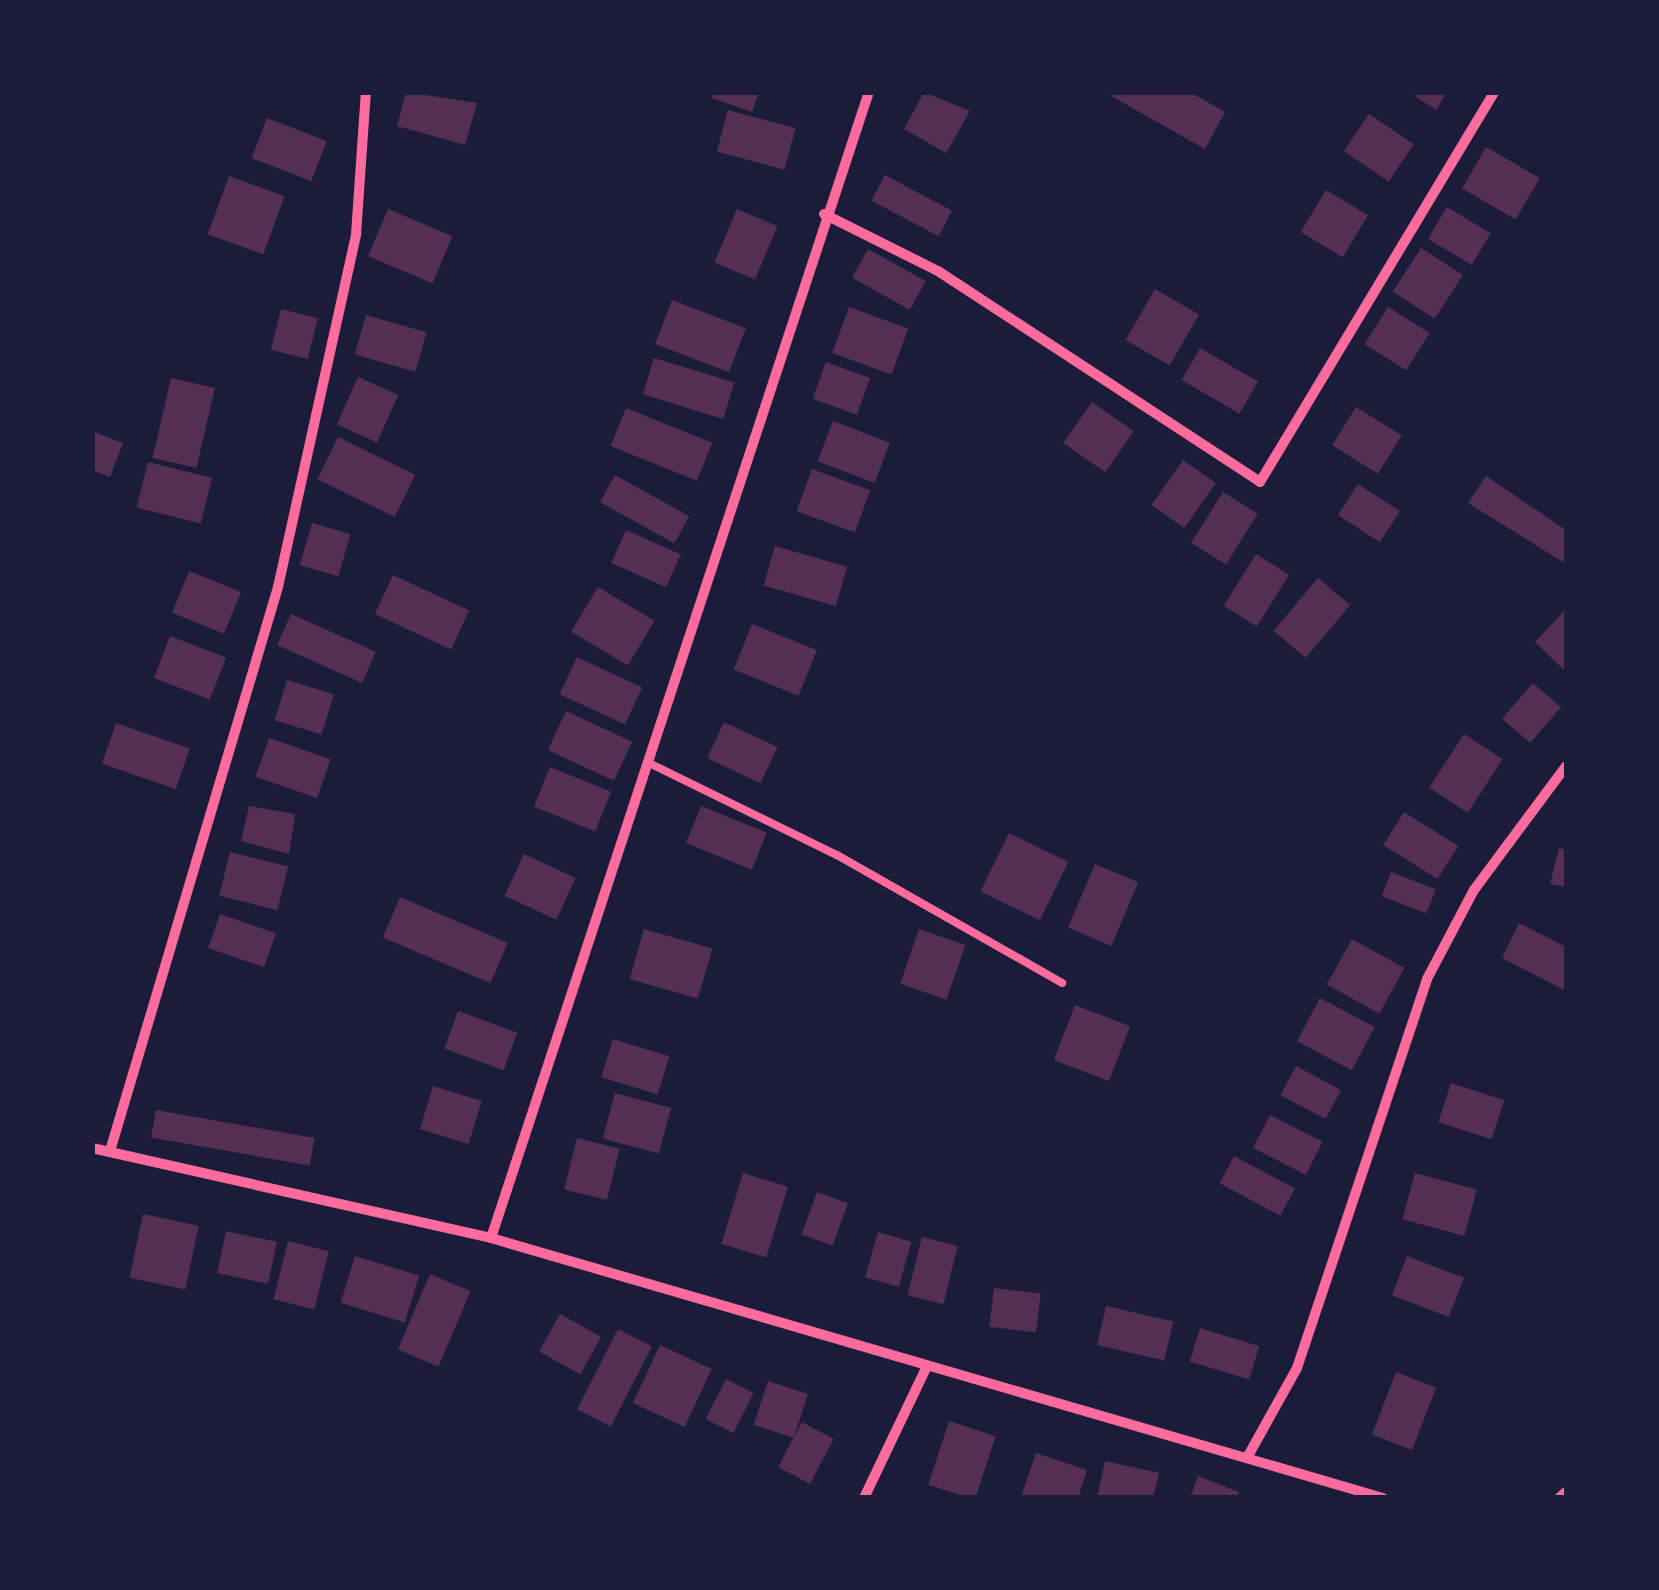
<!DOCTYPE html>
<style>
body{margin:0}
#map{position:relative;width:1659px;height:1590px;overflow:hidden;background:#1b1b3a;font-family:Roboto,sans-serif}
div>[style]{position:absolute}
[style*='--x']{left:calc(var(--x)*1px);top:calc(var(--y)*1px);width:calc(var(--w)*1px);rotate:calc(var(--a)*1deg)}
.building>*{inset:0;background:#542f53;transform-origin:0 0}
.service>*{height:8px;margin:-4px;padding:0 4px;transform-origin:4px;border-radius:4px;background:#ff6b9d}
.minor>*{height:10px;margin:-5px;padding:0 5px;transform-origin:5px;border-radius:5px;background:#ff6b9d}
span{translate:-50% -50%;white-space:nowrap;text-align:center;line-height:1.15;-webkit-text-stroke:10px #1b1b3a;paint-order:stroke}
.frame{position:absolute;inset:0;border:95px solid #1b1b3a;pointer-events:none}
</style>
<div id="map">
<div class="building">
<div style="clip-path:polygon(406px 92px,477px 103px,465px 145px,397px 126px)"></div>
<div style="clip-path:polygon(714px 92px,759px 92px,752px 112px,712px 98px)"></div>
<div style="clip-path:polygon(924px 92px,970px 111px,946px 153px,904px 129px)"></div>
<div style="clip-path:polygon(1104px 92px,1190px 92px,1225px 112px,1205px 149px)"></div>
<div style="clip-path:polygon(1409px 92px,1447px 92px,1436px 110px)"></div>
<div style="left:728px;top:110px;width:70px;height:43px;rotate:15deg"></div>
<div style="left:1369px;top:114px;width:54px;height:45px;rotate:34deg"></div>
<div style="left:267px;top:118px;width:64px;height:43px;rotate:21deg"></div>
<div style="left:1486px;top:147px;width:62px;height:48px;rotate:30deg"></div>
<div style="left:885px;top:175px;width:76px;height:29px;rotate:28deg"></div>
<div style="left:229px;top:176px;width:59px;height:62px;rotate:20deg"></div>
<div style="left:1326px;top:190px;width:49px;height:49px;rotate:31deg"></div>
<div style="left:1447px;top:207px;width:51px;height:37px;rotate:31deg"></div>
<div style="left:388px;top:209px;width:70px;height:51px;rotate:23deg"></div>
<div style="left:737px;top:209px;width:44px;height:58px;rotate:23deg"></div>
<div style="left:1421px;top:248px;width:50px;height:52px;rotate:33deg"></div>
<div style="left:868px;top:249px;width:66px;height:33px;rotate:29deg"></div>
<div style="left:1155px;top:289px;width:51px;height:59px;rotate:30deg"></div>
<div style="left:672px;top:300px;width:79px;height:47px;rotate:21deg"></div>
<div style="left:849px;top:307px;width:63px;height:49px;rotate:20deg"></div>
<div style="left:1388px;top:307px;width:49px;height:44px;rotate:32deg"></div>
<div style="left:281px;top:309px;width:38px;height:42px;rotate:14deg"></div>
<div style="left:366px;top:315px;width:63px;height:41px;rotate:16deg"></div>
<div style="left:1200px;top:348px;width:67px;height:37px;rotate:30deg"></div>
<div style="left:654px;top:358px;width:84px;height:38px;rotate:17deg"></div>
<div style="left:826px;top:362px;width:47px;height:39px;rotate:20deg"></div>
<div style="left:358px;top:377px;width:44px;height:52px;rotate:24deg"></div>
<div style="left:171px;top:378px;width:45px;height:82px;rotate:13deg"></div>
<div style="left:1092px;top:402px;width:51px;height:50px;rotate:35deg"></div>
<div style="left:1356px;top:407px;width:54px;height:45px;rotate:32deg"></div>
<div style="left:626px;top:408px;width:93px;height:41px;rotate:22deg"></div>
<div style="left:833px;top:421px;width:61px;height:43px;rotate:21deg"></div>
<div style="clip-path:polygon(92px 431px,123px 443px,110px 477px,92px 470px)"></div>
<div style="left:338px;top:437px;width:86px;height:47px;rotate:26deg"></div>
<div style="left:1183px;top:460px;width:40px;height:55px;rotate:35deg"></div>
<div style="left:148px;top:462px;width:66px;height:47px;rotate:14deg"></div>
<div style="left:812px;top:469px;width:62px;height:45px;rotate:20deg"></div>
<div style="left:615px;top:475px;width:85px;height:31px;rotate:29deg"></div>
<div style="clip-path:polygon(1486px 476px,1566px 530px,1566px 564px,1468px 503px)"></div>
<div style="left:1358px;top:484px;width:50px;height:37px;rotate:33deg"></div>
<div style="left:1223px;top:492px;width:41px;height:60px;rotate:32deg"></div>
<div style="left:312px;top:523px;width:40px;height:44px;rotate:16deg"></div>
<div style="left:626px;top:530px;width:60px;height:36px;rotate:24deg"></div>
<div style="left:775px;top:546px;width:75px;height:41px;rotate:16deg"></div>
<div style="left:1256px;top:554px;width:39px;height:61px;rotate:32deg"></div>
<div style="left:189px;top:571px;width:56px;height:45px;rotate:22deg"></div>
<div style="left:393px;top:575px;width:84px;height:43px;rotate:25deg"></div>
<div style="left:1318px;top:578px;width:42px;height:69px;rotate:40deg"></div>
<div style="left:598px;top:587px;width:66px;height:52px;rotate:31deg"></div>
<div style="clip-path:polygon(1566px 609px,1566px 672px,1535px 642px)"></div>
<div style="left:291px;top:614px;width:93px;height:34px;rotate:24deg"></div>
<div style="left:752px;top:624px;width:70px;height:49px;rotate:22deg"></div>
<div style="left:170px;top:636px;width:60px;height:45px;rotate:21deg"></div>
<div style="left:577px;top:657px;width:72px;height:41px;rotate:25deg"></div>
<div style="left:287px;top:680px;width:49px;height:42px;rotate:17deg"></div>
<div style="left:1533px;top:683px;width:37px;height:47px;rotate:41deg"></div>
<div style="left:566px;top:711px;width:73px;height:43px;rotate:25deg"></div>
<div style="left:724px;top:722px;width:59px;height:40px;rotate:25deg"></div>
<div style="left:116px;top:723px;width:78px;height:43px;rotate:19deg"></div>
<div style="left:1464px;top:734px;width:46px;height:64px;rotate:33deg"></div>
<div style="left:269px;top:738px;width:65px;height:41px;rotate:19deg"></div>
<div style="left:550px;top:767px;width:66px;height:43px;rotate:22deg"></div>
<div style="clip-path:polygon(249px 806px,295px 814px,289px 854px,241px 841px)"></div>
<div style="left:701px;top:806px;width:71px;height:40px;rotate:22deg"></div>
<div style="left:1404px;top:812px;width:64px;height:39px;rotate:32deg"></div>
<div style="left:1009px;top:833px;width:66px;height:65px;rotate:26deg"></div>
<div style="clip-path:polygon(1559px 848px,1566px 850px,1566px 887px,1550px 884px)"></div>
<div style="left:230px;top:852px;width:60px;height:45px;rotate:14deg"></div>
<div style="left:524px;top:854px;width:57px;height:46px;rotate:25deg"></div>
<div style="left:1095px;top:864px;width:47px;height:69px;rotate:23deg"></div>
<div style="left:1391px;top:872px;width:48px;height:26px;rotate:21deg"></div>
<div style="left:400px;top:897px;width:117px;height:44px;rotate:23deg"></div>
<div style="left:220px;top:914px;width:59px;height:36px;rotate:19deg"></div>
<div style="clip-path:polygon(1519px 923px,1566px 947px,1566px 991px,1502px 958px)"></div>
<div style="left:644px;top:929px;width:71px;height:52px;rotate:16deg"></div>
<div style="left:919px;top:929px;width:49px;height:58px;rotate:19deg"></div>
<div style="left:1352px;top:939px;width:60px;height:52px;rotate:29deg"></div>
<div style="left:1320px;top:998px;width:62px;height:49px;rotate:28deg"></div>
<div style="left:1075px;top:1005px;width:59px;height:59px;rotate:21deg"></div>
<div style="left:458px;top:1011px;width:63px;height:40px;rotate:20deg"></div>
<div style="left:613px;top:1039px;width:59px;height:40px;rotate:17deg"></div>
<div style="left:1296px;top:1066px;width:51px;height:33px;rotate:28deg"></div>
<div style="left:1451px;top:1083px;width:56px;height:41px;rotate:18deg"></div>
<div style="left:433px;top:1086px;width:51px;height:45px;rotate:17deg"></div>
<div style="left:615px;top:1093px;width:58px;height:47px;rotate:15deg"></div>
<div style="left:156px;top:1110px;width:161px;height:28px;rotate:10deg"></div>
<div style="left:1270px;top:1115px;width:59px;height:37px;rotate:27deg"></div>
<div style="left:577px;top:1138px;width:44px;height:53px;rotate:14deg"></div>
<div style="left:1234px;top:1156px;width:69px;height:31px;rotate:28deg"></div>
<div style="left:743px;top:1173px;width:47px;height:74px;rotate:17deg"></div>
<div style="left:1415px;top:1173px;width:64px;height:48px;rotate:15deg"></div>
<div style="left:817px;top:1192px;width:33px;height:45px;rotate:20deg"></div>
<div style="left:143px;top:1214px;width:57px;height:65px;rotate:12deg"></div>
<div style="left:226px;top:1231px;width:52px;height:43px;rotate:12deg"></div>
<div style="left:878px;top:1232px;width:35px;height:47px;rotate:16deg"></div>
<div style="left:922px;top:1237px;width:37px;height:60px;rotate:14deg"></div>
<div style="left:288px;top:1241px;width:42px;height:60px;rotate:14deg"></div>
<div style="left:355px;top:1256px;width:67px;height:49px;rotate:17deg"></div>
<div style="left:1407px;top:1256px;width:61px;height:42px;rotate:21deg"></div>
<div style="left:430px;top:1274px;width:44px;height:82px;rotate:23deg"></div>
<div style="left:994px;top:1288px;width:47px;height:39px;rotate:7deg"></div>
<div style="left:1106px;top:1306px;width:69px;height:40px;rotate:13deg"></div>
<div style="left:560px;top:1314px;width:47px;height:43px;rotate:29deg"></div>
<div style="left:1200px;top:1328px;width:62px;height:35px;rotate:17deg"></div>
<div style="left:618px;top:1329px;width:38px;height:90px;rotate:27deg"></div>
<div style="left:660px;top:1345px;width:57px;height:64px;rotate:25deg"></div>
<div style="left:1396px;top:1372px;width:43px;height:67px;rotate:21deg"></div>
<div style="left:726px;top:1379px;width:31px;height:45px;rotate:27deg"></div>
<div style="left:768px;top:1381px;width:42px;height:46px;rotate:18deg"></div>
<div style="left:949px;top:1421px;width:49px;height:67px;rotate:18deg"></div>
<div style="left:802px;top:1422px;width:36px;height:51px;rotate:28deg"></div>
<div style="clip-path:polygon(1036px 1453px,1087px 1470px,1078px 1498px,1021px 1497px)"></div>
<div style="clip-path:polygon(1105px 1461px,1159px 1473px,1153px 1498px,1097px 1498px)"></div>
<div style="clip-path:polygon(1198px 1476px,1239px 1492px,1237px 1498px,1190px 1498px)"></div>
</div>
<div class="service">
<div style="--x:651;--y:764;--w:207;--a:26.1"></div>
<div style="--x:837;--y:855;--w:259;--a:29.6"></div>
</div>
<div class="minor">
<div style="--x:824;--y:214;--w:127;--a:26.6"></div>
<div style="--x:938;--y:271;--w:385;--a:33.2"></div>
<div style="--x:1260;--y:482;--w:455;--a:-59"></div>
<div style="--x:92;--y:1148;--w:409;--a:12.7"></div>
<div style="--x:491;--y:1238;--w:929;--a:16.25"></div>
<div style="--x:110;--y:1151;--w:588;--a:-73.41"></div>
<div style="--x:278;--y:587;--w:362;--a:-77.5"></div>
<div style="--x:356;--y:234;--w:142;--a:-86"></div>
<div style="--x:491;--y:1238;--w:1207;--a:-71.75"></div>
<div style="--x:1248;--y:1456;--w:101;--a:-60.9"></div>
<div style="--x:1297;--y:1368;--w:410;--a:-71.5"></div>
<div style="--x:1427;--y:979;--w:101;--a:-62.2"></div>
<div style="--x:1474;--y:890;--w:154;--a:-53.4"></div>
<div style="--x:864;--y:1498;--w:144;--a:-64.5"></div>
<div style="--x:1559;--y:1498;--w:9;--a:-41"></div>
</div>
<div class="frame"></div>
</div>
